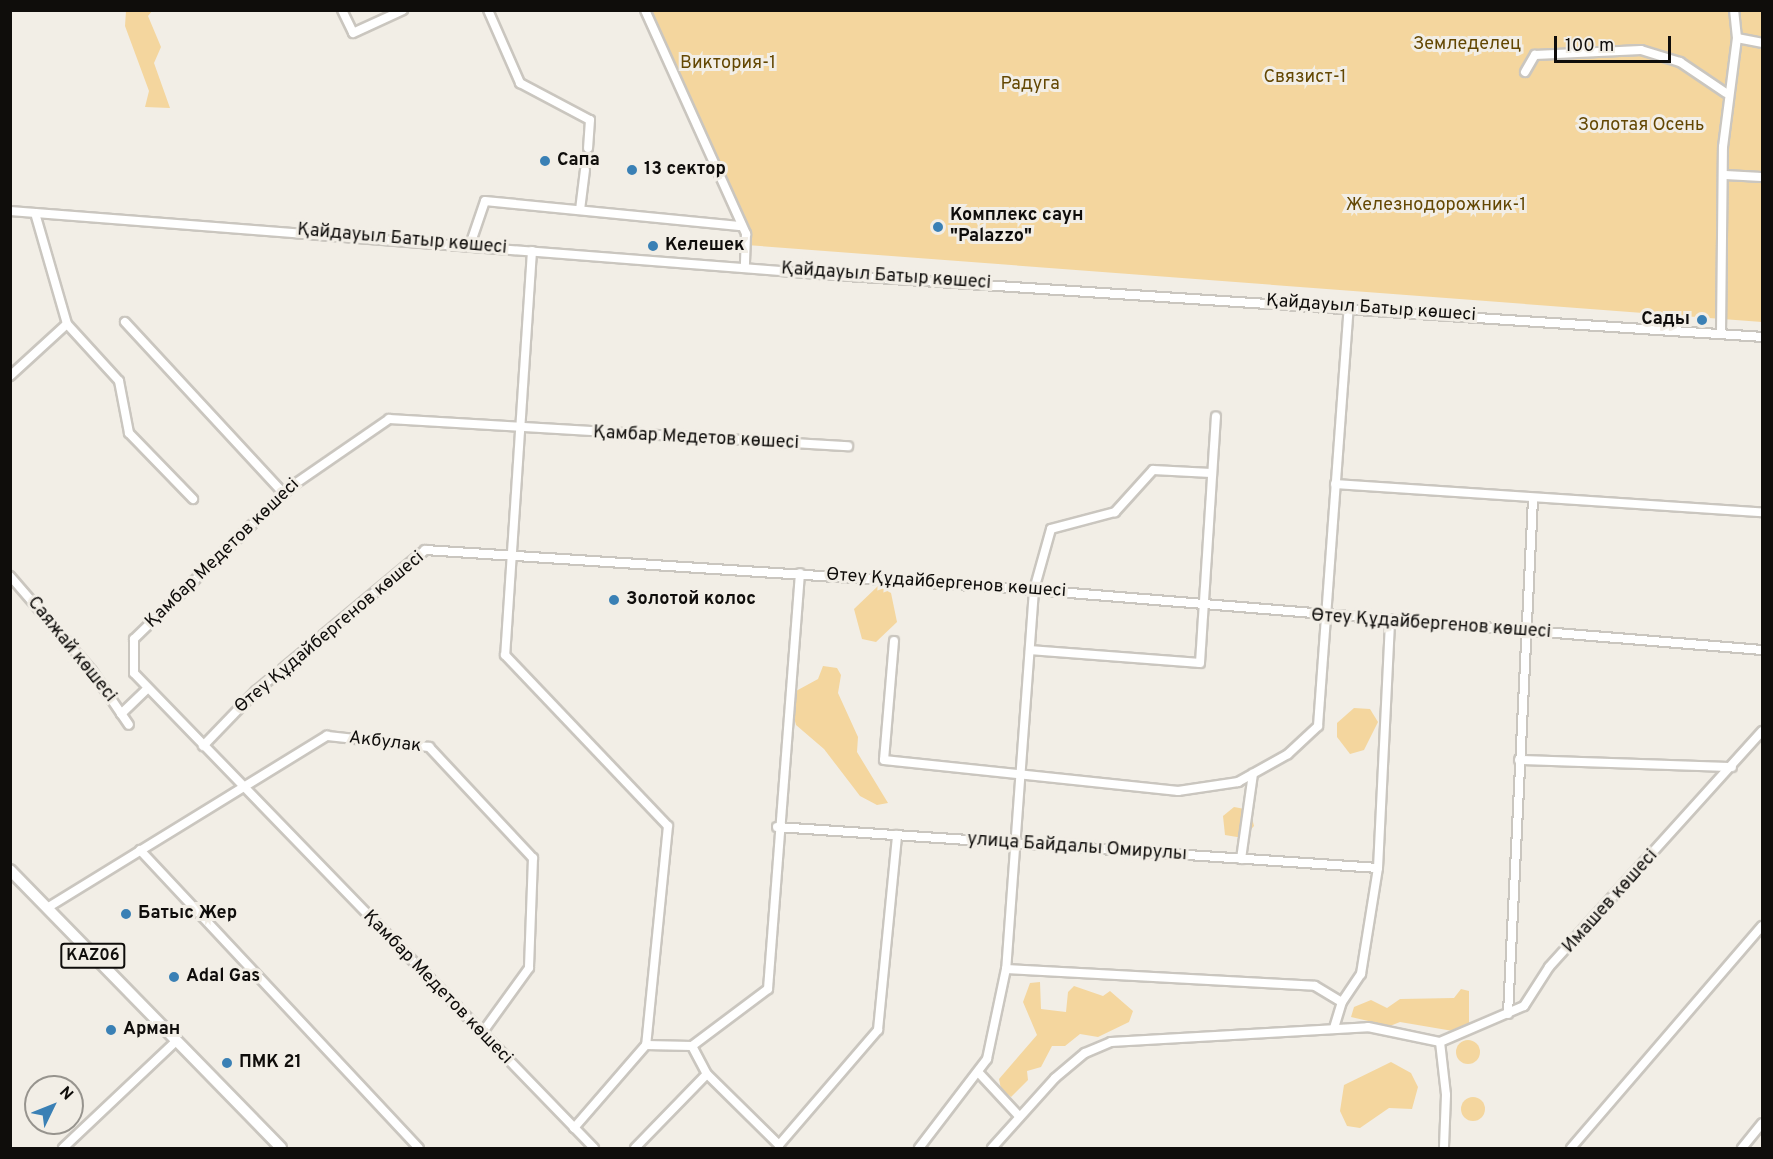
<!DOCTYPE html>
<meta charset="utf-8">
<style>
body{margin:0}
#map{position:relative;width:1773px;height:1159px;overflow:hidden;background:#f2eee6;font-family:Overpass,sans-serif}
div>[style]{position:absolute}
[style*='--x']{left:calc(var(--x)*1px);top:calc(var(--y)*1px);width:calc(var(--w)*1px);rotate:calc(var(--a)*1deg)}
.green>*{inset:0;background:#f4d69e}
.round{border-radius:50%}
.minor-tunnel>*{height:8px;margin-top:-4px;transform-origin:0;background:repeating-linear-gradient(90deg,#d0ccc5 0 8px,transparent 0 12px)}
.roads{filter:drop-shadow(2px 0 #cac6bf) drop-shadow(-2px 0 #cac6bf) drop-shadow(0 2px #cac6bf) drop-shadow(0 -2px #cac6bf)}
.minor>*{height:8px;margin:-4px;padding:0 4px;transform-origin:4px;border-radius:4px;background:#fff}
.highway>*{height:10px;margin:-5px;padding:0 5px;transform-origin:5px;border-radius:5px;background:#fff}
.dots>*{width:16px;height:16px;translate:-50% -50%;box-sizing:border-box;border:3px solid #f2eee6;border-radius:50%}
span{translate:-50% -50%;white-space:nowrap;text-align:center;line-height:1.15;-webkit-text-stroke:6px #f2eee6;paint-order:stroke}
.shield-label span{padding:2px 4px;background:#f2eee6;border:2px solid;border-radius:4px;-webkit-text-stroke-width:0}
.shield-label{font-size:16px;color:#0f0d0b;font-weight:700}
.park-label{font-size:18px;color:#634703}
.poi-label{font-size:18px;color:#0f0d0b;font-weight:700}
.left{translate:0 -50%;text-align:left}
.right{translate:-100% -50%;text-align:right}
.street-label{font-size:18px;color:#0f0d0b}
.frame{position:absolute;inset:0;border:12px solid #0f0d0b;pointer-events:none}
.north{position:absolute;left:24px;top:1075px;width:60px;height:60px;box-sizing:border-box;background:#f2eee6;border:2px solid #97948e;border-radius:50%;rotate:47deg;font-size:16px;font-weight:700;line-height:24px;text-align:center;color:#0f0d0b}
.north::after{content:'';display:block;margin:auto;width:21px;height:27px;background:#3a80b5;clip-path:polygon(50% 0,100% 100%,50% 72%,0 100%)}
.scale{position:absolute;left:1554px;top:36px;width:117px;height:27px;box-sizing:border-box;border:3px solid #0f0d0b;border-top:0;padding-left:8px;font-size:18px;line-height:21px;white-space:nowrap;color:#0f0d0b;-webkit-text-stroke:4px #f2eee6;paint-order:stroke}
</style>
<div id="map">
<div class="green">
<div style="clip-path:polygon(126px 11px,152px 11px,148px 16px,161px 47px,154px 63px,170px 108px,145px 107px,149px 91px,125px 26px)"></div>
<div style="clip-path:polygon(645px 11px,1762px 11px,1762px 322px,746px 245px,746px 234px)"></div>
<div style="clip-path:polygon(878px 586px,891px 593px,897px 622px,876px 642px,862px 639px,854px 609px)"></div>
<div style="clip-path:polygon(823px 666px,837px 668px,841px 675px,838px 693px,858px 737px,857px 752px,888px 803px,877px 805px,860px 796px,824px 749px,796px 725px,791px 706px,796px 691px,818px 679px)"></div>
<div style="clip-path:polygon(1354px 708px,1370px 709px,1378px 722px,1364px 750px,1350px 754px,1337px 737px,1337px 723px)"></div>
<div style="clip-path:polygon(1234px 807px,1250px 810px,1254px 826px,1243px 838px,1225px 835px,1223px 816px)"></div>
<div style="clip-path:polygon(1040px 982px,1041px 1009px,1066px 1012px,1068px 992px,1074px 986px,1103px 996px,1110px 991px,1133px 1011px,1129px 1022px,1098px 1037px,1080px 1034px,1065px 1046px,1052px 1046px,1041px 1067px,1027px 1071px,1028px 1080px,1011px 1097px,1001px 1089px,999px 1079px,1037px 1035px,1023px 1002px,1030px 983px)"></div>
<div style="clip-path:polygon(1461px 989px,1469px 991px,1469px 1026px,1453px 1031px,1400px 1022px,1390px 1026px,1351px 1017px,1354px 1007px,1371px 1000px,1387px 1008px,1400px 999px,1454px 998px)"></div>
<div class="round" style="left:1456px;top:1040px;width:24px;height:24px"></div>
<div style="clip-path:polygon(1391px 1062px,1411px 1073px,1418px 1087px,1412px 1109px,1389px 1108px,1360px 1128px,1347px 1126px,1340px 1111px,1344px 1085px)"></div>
<div class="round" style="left:1461px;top:1097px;width:24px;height:24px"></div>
</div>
<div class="minor-tunnel">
<div style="--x:585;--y:170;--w:22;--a:-82"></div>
</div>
<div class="roads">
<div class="minor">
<div style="--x:342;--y:10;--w:25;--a:64"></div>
<div style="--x:353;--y:33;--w:55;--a:-24.7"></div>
<div style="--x:488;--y:10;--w:80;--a:66.3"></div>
<div style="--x:520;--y:83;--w:79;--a:27.9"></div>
<div style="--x:590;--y:120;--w:28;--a:94"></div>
<div style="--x:645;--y:10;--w:246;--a:65.7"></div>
<div style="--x:746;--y:234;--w:31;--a:92"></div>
<div style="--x:1737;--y:38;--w:25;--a:11"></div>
<div style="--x:1525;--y:72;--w:20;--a:-60"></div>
<div style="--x:1535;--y:55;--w:106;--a:-2.7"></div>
<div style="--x:1641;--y:50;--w:41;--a:17.1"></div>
<div style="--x:1680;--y:62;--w:55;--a:34"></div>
<div style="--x:1725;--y:175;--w:37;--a:3"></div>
<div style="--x:580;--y:210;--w:40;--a:-82.9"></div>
<div style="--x:10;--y:211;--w:824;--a:4.45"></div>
<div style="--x:832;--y:275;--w:932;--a:3.81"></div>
<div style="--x:35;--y:213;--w:116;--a:73.9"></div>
<div style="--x:67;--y:324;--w:77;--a:47.6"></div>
<div style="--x:119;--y:381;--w:53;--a:79.1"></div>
<div style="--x:129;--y:433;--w:92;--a:45.9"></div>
<div style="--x:470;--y:245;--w:46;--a:-71.2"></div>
<div style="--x:485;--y:201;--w:258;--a:5.6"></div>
<div style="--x:532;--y:251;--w:405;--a:93.8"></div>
<div style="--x:505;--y:655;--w:236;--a:46.4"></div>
<div style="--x:668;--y:826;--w:220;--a:95.7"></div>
<div style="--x:125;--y:322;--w:234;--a:47.2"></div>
<div style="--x:1721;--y:333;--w:186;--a:-89.4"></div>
<div style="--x:1723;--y:147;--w:110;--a:-82.7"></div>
<div style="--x:1737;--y:38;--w:28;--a:-96"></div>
<div style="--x:10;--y:376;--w:77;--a:-42.4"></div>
<div style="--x:1211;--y:473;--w:58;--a:-177"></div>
<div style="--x:1153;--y:470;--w:57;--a:132.1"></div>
<div style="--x:1115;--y:512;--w:66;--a:165.1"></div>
<div style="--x:1051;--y:529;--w:63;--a:105.6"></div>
<div style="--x:1034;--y:590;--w:380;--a:94.2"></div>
<div style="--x:1006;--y:969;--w:309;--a:3.1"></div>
<div style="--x:1315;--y:986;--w:31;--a:31"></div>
<div style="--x:1342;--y:1002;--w:34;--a:-56"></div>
<div style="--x:1361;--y:974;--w:107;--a:-80.9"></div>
<div style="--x:1378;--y:868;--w:245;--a:-87.2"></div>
<div style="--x:1335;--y:484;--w:428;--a:3.8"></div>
<div style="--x:10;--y:576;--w:125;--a:49.2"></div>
<div style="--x:92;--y:671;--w:65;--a:55.6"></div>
<div style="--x:894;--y:641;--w:119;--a:94.8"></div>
<div style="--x:884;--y:760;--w:296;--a:6"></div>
<div style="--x:1178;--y:791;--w:61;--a:-8.5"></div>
<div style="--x:1238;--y:782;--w:57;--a:-29.2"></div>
<div style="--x:1288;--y:754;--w:41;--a:-43"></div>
<div style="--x:1318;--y:726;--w:420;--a:-85.8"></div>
<div style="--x:1030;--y:650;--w:170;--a:4.4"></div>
<div style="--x:1200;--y:663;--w:247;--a:-86.3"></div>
<div style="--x:121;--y:714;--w:37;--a:-44"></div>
<div style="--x:203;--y:746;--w:76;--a:-46.1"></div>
<div style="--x:256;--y:691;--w:220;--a:-39.8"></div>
<div style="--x:425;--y:550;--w:610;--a:3.76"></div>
<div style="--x:1034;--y:590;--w:730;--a:4.71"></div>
<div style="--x:1519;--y:760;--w:213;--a:1.9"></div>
<div style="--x:777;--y:827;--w:602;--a:3.9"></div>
<div style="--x:140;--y:850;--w:408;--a:46.9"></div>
<div style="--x:1241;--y:859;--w:86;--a:-82"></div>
<div style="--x:47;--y:908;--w:329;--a:-31.6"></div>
<div style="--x:327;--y:736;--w:103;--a:6.2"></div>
<div style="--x:429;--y:747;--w:152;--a:46.9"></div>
<div style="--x:533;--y:858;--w:110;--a:92.1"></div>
<div style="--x:529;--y:968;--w:80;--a:125.9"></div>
<div style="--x:1508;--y:1014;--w:516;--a:-87.22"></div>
<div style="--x:1334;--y:1028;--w:27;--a:-73"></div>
<div style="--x:1440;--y:1042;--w:91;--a:-23.2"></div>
<div style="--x:1524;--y:1006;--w:46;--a:-57.3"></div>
<div style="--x:1549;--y:967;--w:318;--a:-47.9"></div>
<div style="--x:692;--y:1046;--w:32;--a:62"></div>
<div style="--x:979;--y:1073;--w:57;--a:47.1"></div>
<div style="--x:574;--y:1128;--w:110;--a:-49.1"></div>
<div style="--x:646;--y:1045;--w:46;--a:1.2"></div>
<div style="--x:692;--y:1046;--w:95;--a:-36.9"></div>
<div style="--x:768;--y:989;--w:417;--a:-85.6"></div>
<div style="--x:63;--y:1148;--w:156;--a:-43.4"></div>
<div style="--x:594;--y:1148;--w:661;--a:-134.08"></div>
<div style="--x:134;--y:673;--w:34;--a:-90"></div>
<div style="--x:134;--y:639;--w:220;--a:-44.1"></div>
<div style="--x:292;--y:486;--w:118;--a:-34.6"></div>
<div style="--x:389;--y:419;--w:460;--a:3.4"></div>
<div style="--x:635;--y:1148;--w:103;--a:-45.8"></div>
<div style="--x:707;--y:1074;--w:101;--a:44.6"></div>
<div style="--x:779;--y:1145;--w:152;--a:-49.3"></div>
<div style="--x:878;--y:1030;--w:196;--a:-84.4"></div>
<div style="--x:919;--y:1148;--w:112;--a:-52.6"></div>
<div style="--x:987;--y:1059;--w:92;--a:-78.1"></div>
<div style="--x:992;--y:1148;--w:94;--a:-48"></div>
<div style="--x:1055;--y:1078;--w:39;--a:-40"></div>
<div style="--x:1085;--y:1053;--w:28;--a:-23"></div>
<div style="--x:1111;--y:1042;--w:257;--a:-3.3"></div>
<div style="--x:1368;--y:1027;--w:74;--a:11.8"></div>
<div style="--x:1440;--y:1042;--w:53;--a:83.5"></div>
<div style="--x:1446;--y:1095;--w:53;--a:92.2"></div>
<div style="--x:1571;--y:1148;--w:293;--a:-49.3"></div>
<div style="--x:1742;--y:1148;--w:32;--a:-51"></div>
</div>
<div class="highway">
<div style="--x:10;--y:870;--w:388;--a:45.7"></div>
</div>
</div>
<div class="dots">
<div style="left:545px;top:161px;background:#3a80b5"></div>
<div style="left:632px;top:170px;background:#3a80b5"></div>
<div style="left:938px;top:227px;background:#3a80b5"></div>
<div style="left:653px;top:246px;background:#3a80b5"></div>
<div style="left:1702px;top:320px;background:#3a80b5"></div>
<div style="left:614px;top:600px;background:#3a80b5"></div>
<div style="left:126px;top:914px;background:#3a80b5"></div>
<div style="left:174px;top:977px;background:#3a80b5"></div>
<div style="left:111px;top:1030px;background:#3a80b5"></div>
<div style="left:227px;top:1063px;background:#3a80b5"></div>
</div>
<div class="shield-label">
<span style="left:93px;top:956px">KАZ06</span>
</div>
<div class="park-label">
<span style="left:1467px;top:45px">Земледелец</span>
<span style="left:728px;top:64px">Виктория-1</span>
<span style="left:1305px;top:78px">Связист-1</span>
<span style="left:1030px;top:85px">Радуга</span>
<span style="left:1641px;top:126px">Золотая Осень</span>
<span style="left:1436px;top:206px">Железнодорожник-1</span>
</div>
<div class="poi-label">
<span class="left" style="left:557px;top:161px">Сапа</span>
<span class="left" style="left:644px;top:170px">13 сектор</span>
<span class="left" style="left:950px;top:227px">Комплекс саун<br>"Palazzo"</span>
<span class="left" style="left:665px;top:246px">Келешек</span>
<span class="right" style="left:1690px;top:320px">Сады</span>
<span class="left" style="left:626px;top:600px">Золотой колос</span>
<span class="left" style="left:138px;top:914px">Батыс Жер</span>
<span class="left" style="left:186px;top:977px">Adal Gas</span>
<span class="left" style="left:123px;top:1030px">Арман</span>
<span class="left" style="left:239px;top:1063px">ПМК 21</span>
</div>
<div class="street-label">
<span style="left:402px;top:240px;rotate:5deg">Қайдауыл Батыр көшесі</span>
<span style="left:886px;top:277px;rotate:4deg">Қайдауыл Батыр көшесі</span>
<span style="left:1371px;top:309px;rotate:4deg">Қайдауыл Батыр көшесі</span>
<span style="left:696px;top:439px;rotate:3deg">Қамбар Медетов көшесі</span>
<span style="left:223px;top:554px;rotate:-44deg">Қамбар Медетов көшесі</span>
<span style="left:946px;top:584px;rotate:4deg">Өтеу Құдайбергенов көшесі</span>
<span style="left:1431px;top:625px;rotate:4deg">Өтеу Құдайбергенов көшесі</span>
<span style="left:330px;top:633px;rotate:-40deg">Өтеу Құдайбергенов көшесі</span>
<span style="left:71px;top:650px;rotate:51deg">Саяжай көшесі</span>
<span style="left:385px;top:743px;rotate:7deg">Акбулак</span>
<span style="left:1077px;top:848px;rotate:4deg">улица Байдалы Омирулы</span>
<span style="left:1611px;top:902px;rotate:-48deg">Имашев көшесі</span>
<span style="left:437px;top:988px;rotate:46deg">Қамбар Медетов көшесі</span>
</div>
<div class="frame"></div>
<div class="north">N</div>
<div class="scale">100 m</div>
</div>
